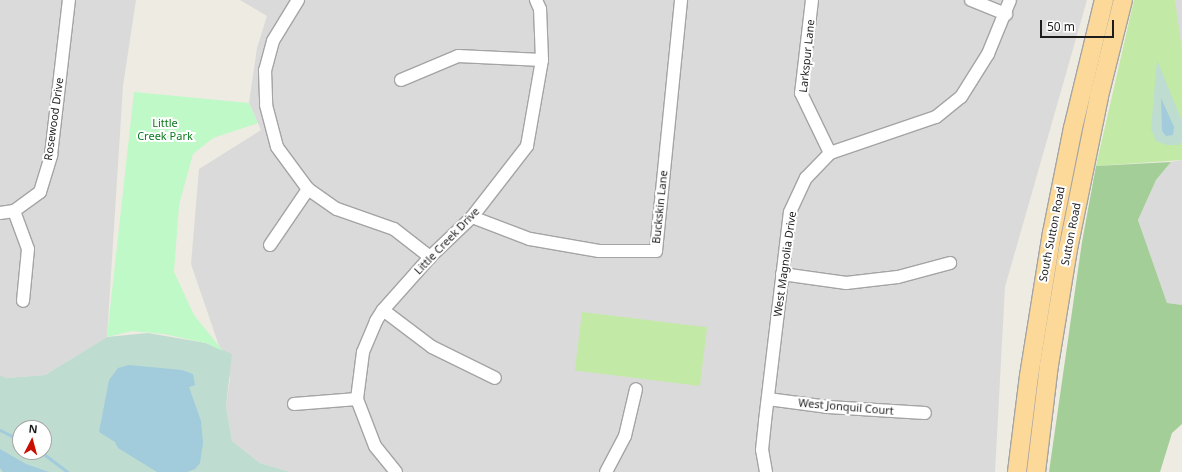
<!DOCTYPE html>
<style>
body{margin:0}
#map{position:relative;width:1182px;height:472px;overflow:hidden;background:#eeebe2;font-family:"Noto Sans",sans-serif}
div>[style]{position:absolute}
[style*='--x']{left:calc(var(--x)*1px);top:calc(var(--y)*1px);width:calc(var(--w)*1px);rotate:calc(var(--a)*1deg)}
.residential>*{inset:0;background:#dbdada}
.grass>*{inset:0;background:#c3e9a7;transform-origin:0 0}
.forest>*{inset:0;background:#a3ce97}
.wetland>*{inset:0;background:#bfdcd1}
.park>*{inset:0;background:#bef9c7}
.water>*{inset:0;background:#a2cbdc}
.stream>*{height:3px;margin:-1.5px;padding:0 1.5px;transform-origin:1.5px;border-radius:1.5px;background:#a2cbdc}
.roads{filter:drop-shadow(1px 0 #a4a4a4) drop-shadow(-1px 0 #a4a4a4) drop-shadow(0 1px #a4a4a4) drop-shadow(0 -1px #a4a4a4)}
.street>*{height:12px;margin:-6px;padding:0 6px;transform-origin:6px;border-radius:6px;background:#fff}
.primary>*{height:18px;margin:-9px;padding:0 9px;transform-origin:9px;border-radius:9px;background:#fcd999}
span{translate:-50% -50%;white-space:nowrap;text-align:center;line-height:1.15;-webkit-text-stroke:4px #fff;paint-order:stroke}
.street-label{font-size:11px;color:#1d1d1d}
.park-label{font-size:11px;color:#0b7b1d}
.north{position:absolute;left:12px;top:420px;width:40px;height:40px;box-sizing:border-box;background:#fff;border:1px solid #a5a5a5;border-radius:50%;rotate:6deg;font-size:11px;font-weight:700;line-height:16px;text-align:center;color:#1d1d1d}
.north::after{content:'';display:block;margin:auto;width:14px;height:18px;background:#c90f00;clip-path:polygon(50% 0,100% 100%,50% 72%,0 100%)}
.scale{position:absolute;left:1040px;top:20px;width:74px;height:18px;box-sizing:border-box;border:2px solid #1d1d1d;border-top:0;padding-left:5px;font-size:12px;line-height:14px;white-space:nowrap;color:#1d1d1d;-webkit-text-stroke:3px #fff;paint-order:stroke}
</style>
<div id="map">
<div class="residential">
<div style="clip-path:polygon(0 0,136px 0,123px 86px,107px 337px,45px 375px,6px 378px,0 375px)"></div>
<div style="clip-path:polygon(240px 0,1087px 0,1005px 287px,995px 472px,290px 472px,260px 463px,232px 441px,226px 406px,230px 378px,191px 264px,199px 169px,261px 130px,249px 103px,257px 48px,267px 16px)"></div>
<div style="clip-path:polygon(1175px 0,1182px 0,1182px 50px,1176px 15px)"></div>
<div style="clip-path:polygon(1182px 160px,1182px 305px,1167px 303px,1138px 220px,1156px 180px,1171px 162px)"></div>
</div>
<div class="grass">
<div style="clip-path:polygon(1134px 0,1175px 0,1182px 50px,1182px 160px,1096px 166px)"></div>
<div style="left:582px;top:312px;width:126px;height:59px;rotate:7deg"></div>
</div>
<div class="forest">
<div style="clip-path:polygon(1171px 162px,1156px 180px,1138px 220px,1167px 303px,1182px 305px,1182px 424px,1172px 433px,1160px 472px,1049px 472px,1082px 242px,1096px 166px)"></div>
</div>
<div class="wetland">
<div style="clip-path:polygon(1157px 60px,1182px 121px,1182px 141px,1179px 145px,1167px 145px,1156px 141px,1151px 129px)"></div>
<div style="clip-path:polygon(evenodd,148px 333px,206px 343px,232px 354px,226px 406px,232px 441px,260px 463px,290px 472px,0 472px,0 375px,6px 378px,45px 375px,107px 337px,148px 333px,20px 428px,44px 428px,44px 452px,20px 452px,20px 428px)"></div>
</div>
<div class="park">
<div style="clip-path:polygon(134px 92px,249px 103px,258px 123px,213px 138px,193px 154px,179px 205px,174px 272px,194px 315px,223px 351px,206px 343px,164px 334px,132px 331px,107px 337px)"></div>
</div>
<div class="water">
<div style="clip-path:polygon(1161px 98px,1174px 127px,1173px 135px,1166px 136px,1162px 131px)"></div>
<div style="clip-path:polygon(129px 365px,182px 370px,193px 374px,195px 385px,189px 387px,201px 421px,203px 443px,200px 463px,195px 469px,187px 472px,157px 472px,118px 448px,115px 442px,99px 432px,109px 380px,118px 368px)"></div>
<div style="clip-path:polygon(0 449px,26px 464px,49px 472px,3px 472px,0 468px)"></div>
</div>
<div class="stream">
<div style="--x:0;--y:430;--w:22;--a:27"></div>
<div style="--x:41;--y:452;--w:34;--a:37"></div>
</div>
<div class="roads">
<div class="street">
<div style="--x:298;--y:0;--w:48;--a:121.4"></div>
<div style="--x:273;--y:41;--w:30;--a:105"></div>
<div style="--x:265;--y:70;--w:35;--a:88"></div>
<div style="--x:266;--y:105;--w:43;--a:75.3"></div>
<div style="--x:277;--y:147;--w:52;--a:53.6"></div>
<div style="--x:308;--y:189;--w:35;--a:35"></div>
<div style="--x:337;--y:209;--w:60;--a:19.3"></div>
<div style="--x:394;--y:229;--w:46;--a:37.9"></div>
<div style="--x:812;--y:0;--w:94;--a:96.7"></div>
<div style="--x:801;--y:93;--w:67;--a:64.2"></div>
<div style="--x:971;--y:0;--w:38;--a:22"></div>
<div style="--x:401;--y:80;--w:62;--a:-22.8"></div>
<div style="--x:458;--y:56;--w:84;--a:2.7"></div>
<div style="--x:14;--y:211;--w:40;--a:69.8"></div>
<div style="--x:28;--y:249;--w:52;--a:95.5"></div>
<div style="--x:0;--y:213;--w:14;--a:-8"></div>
<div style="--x:14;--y:211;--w:32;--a:-36"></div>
<div style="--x:40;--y:192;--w:39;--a:-73"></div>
<div style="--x:51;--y:155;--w:156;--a:-83.4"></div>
<div style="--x:472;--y:217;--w:62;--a:20.8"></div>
<div style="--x:530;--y:239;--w:70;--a:9.9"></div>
<div style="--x:599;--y:251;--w:57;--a:0"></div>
<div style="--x:656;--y:251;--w:252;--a:-84.3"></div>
<div style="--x:270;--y:245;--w:68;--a:-55.8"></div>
<div style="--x:782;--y:274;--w:65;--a:8"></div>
<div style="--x:846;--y:283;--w:52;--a:-6.6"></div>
<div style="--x:898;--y:277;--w:54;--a:-15.1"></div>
<div style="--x:383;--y:310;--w:61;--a:37.1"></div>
<div style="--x:432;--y:347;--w:70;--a:26.2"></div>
<div style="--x:768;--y:399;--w:61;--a:7.6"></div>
<div style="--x:828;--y:407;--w:97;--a:3.5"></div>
<div style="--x:294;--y:404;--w:63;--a:-4.5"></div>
<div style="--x:396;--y:472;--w:33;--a:-129"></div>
<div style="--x:375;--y:446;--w:50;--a:-111"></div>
<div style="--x:357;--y:399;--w:47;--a:-82.7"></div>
<div style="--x:363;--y:352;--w:34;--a:-67"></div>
<div style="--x:376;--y:321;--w:13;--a:-58"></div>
<div style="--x:383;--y:310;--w:71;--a:-48.4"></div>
<div style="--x:430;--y:257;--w:58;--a:-43.6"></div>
<div style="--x:472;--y:217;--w:90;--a:-52.2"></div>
<div style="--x:527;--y:146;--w:87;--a:-80.1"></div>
<div style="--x:542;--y:60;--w:51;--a:-92.2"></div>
<div style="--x:540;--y:9;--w:10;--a:-114"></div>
<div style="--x:606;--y:472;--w:41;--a:-62.2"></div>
<div style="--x:625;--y:436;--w:48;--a:-76.8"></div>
<div style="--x:766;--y:472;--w:22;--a:-100"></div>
<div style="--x:762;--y:450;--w:29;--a:-84"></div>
<div style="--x:765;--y:421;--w:210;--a:-83.2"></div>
<div style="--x:790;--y:212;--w:38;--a:-65"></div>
<div style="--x:806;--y:178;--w:35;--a:-46"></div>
<div style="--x:830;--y:153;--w:112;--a:-18.8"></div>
<div style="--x:936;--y:117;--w:32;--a:-39"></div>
<div style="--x:961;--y:97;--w:51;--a:-57.9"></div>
<div style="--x:988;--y:54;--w:58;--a:-67.8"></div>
</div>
<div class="primary">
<div style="--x:1017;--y:472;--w:97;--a:-82.9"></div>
<div style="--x:1029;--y:376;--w:145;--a:-80.9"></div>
<div style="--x:1052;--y:233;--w:107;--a:-78.7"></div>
<div style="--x:1073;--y:128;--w:132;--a:-76.4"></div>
<div style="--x:1036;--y:472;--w:108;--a:-83.1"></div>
<div style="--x:1049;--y:365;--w:118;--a:-80.7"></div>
<div style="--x:1068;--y:249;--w:156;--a:-78.5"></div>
<div style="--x:1099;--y:96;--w:99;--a:-76"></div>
</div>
</div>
<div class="street-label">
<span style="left:807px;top:56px;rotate:-84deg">Larkspur Lane</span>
<span style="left:54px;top:119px;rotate:-82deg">Rosewood Drive</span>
<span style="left:660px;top:207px;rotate:-84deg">Buckskin Lane</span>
<span style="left:1052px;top:234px;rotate:-79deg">South Sutton Road</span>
<span style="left:1071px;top:234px;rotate:-79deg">Sutton Road</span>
<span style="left:447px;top:241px;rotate:-46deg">Little Creek Drive</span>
<span style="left:785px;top:264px;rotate:-82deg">West Magnolia Drive</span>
<span style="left:846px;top:407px;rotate:5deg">West Jonquil Court</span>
</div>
<div class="park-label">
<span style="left:165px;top:130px">Little<br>Creek Park</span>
</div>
<div class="north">N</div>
<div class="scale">50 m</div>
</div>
